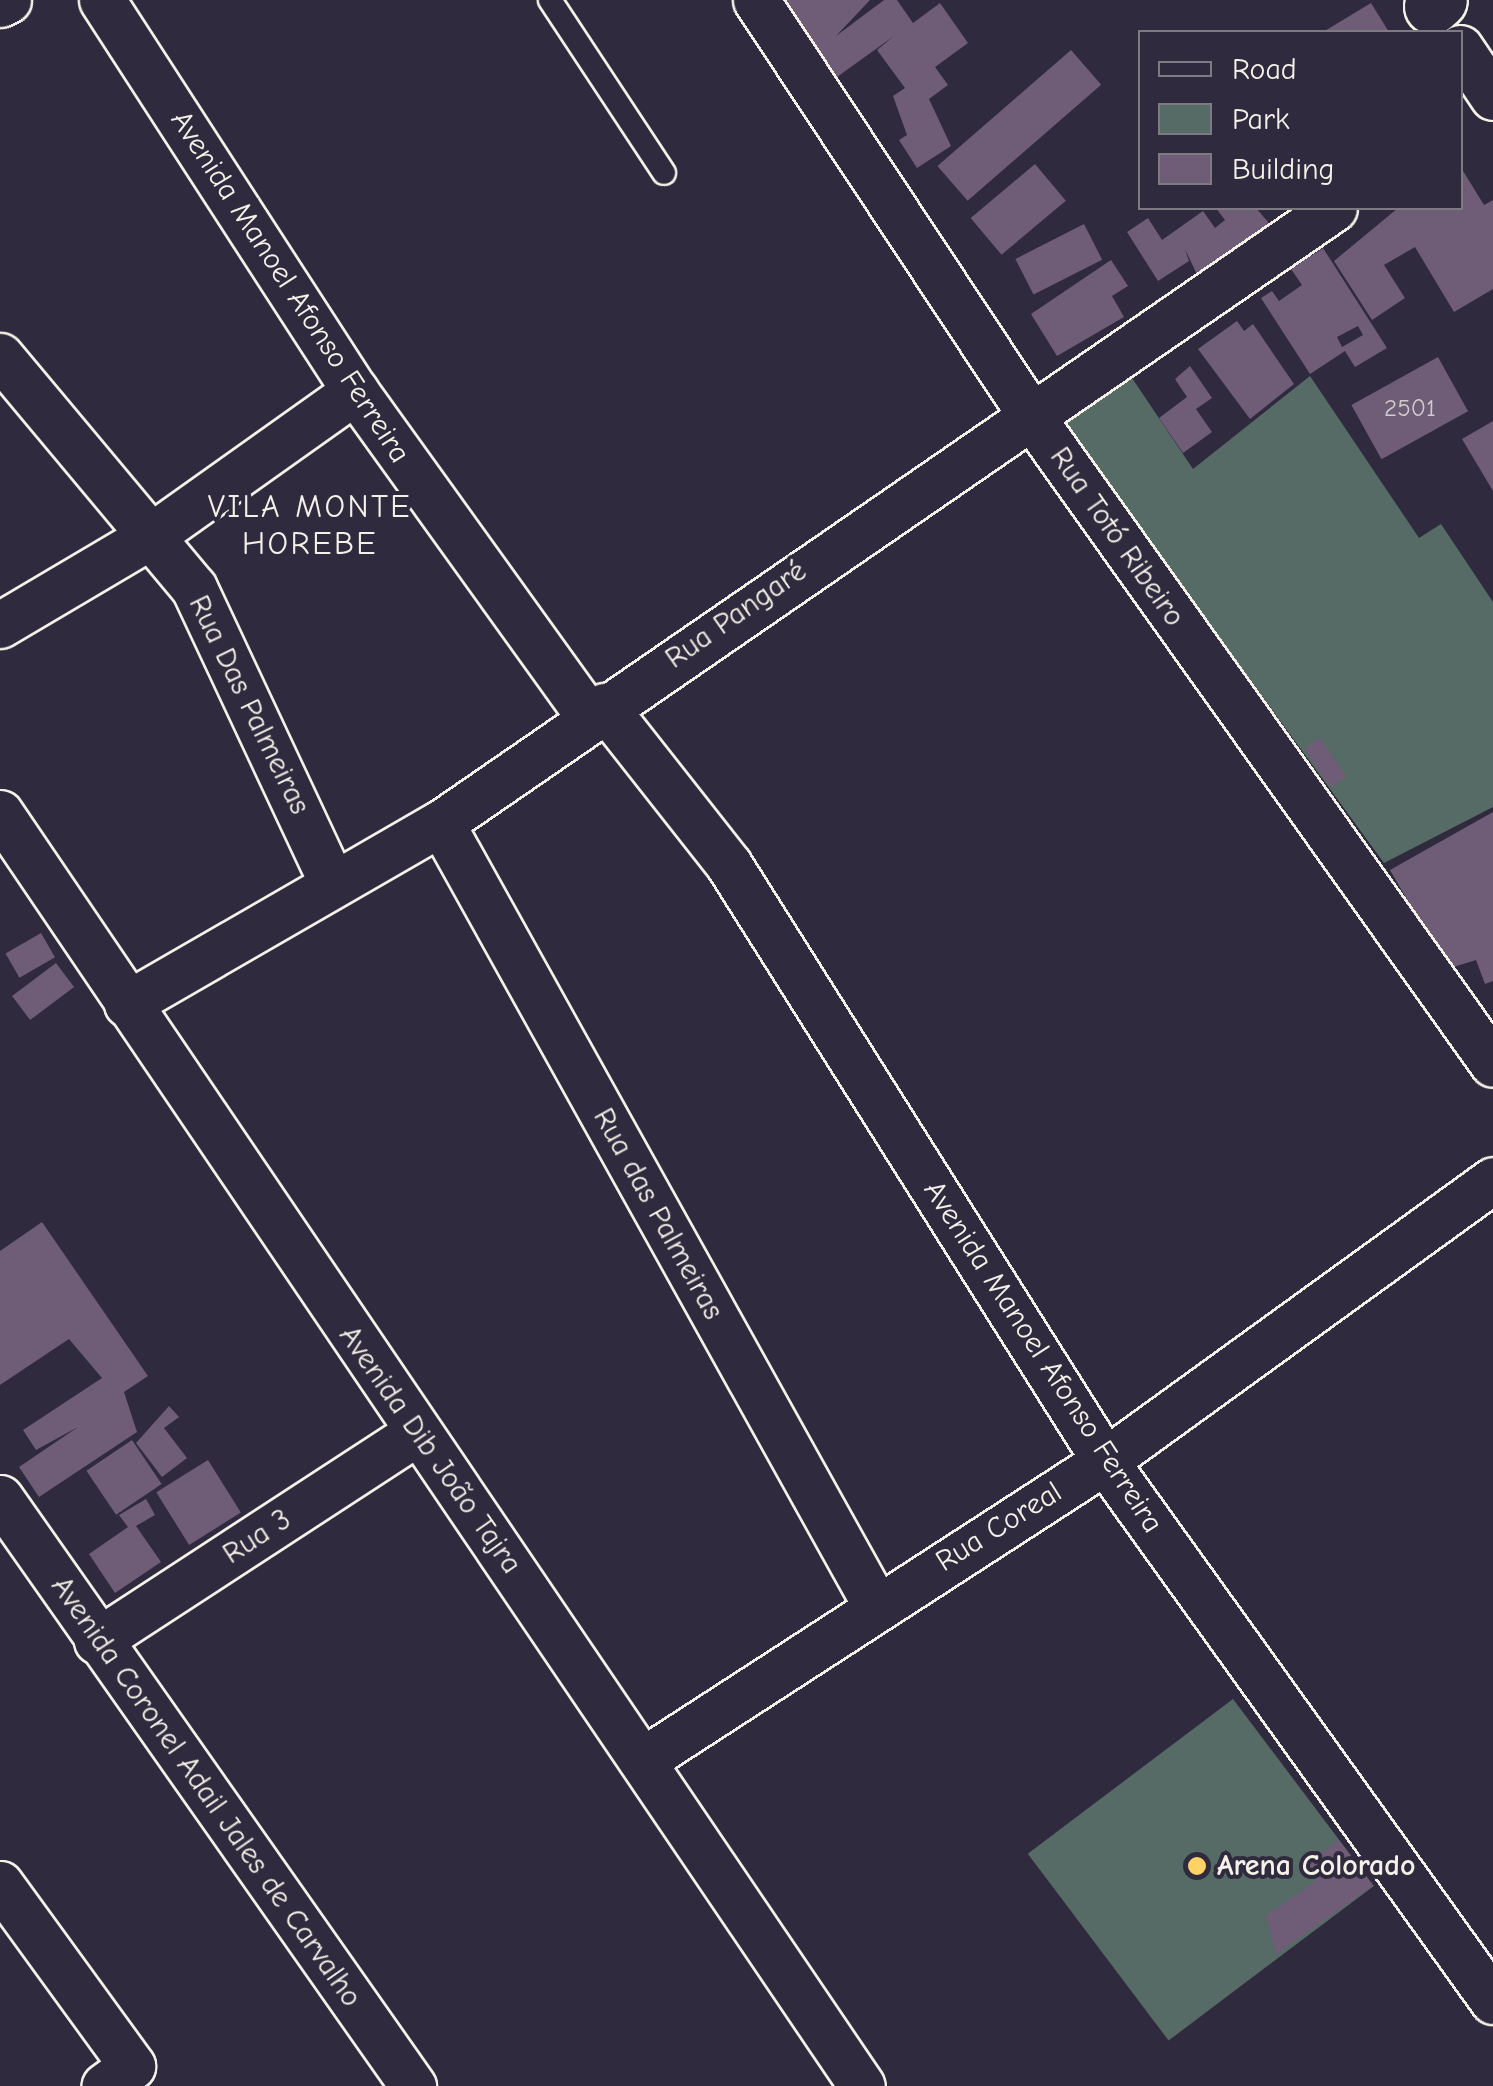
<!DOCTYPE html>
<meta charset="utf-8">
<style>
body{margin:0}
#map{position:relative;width:1493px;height:2086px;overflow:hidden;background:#2f2a3d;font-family:"Comic Neue",sans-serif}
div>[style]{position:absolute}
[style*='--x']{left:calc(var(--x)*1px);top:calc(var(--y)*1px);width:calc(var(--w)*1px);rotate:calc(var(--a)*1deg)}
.green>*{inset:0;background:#576b66;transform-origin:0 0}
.building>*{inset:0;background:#6f5c76;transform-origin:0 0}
.roads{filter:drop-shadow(2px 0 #f4f1e8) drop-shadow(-2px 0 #f4f1e8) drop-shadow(0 2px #f4f1e8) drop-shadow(0 -2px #f4f1e8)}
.lane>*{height:22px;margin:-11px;padding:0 11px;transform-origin:11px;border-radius:11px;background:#2f2a3d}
.street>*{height:45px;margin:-22.5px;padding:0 22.5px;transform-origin:22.5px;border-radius:22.5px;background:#2f2a3d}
.secondary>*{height:55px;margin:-27.5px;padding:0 27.5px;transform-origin:27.5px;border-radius:27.5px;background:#2f2a3d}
.dots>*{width:28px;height:28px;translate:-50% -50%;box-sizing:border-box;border:5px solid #2f2a3d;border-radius:50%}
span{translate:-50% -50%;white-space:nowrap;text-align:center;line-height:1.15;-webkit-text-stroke:8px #2f2a3d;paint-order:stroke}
.number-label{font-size:25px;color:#d3cccc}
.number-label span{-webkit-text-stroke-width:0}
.street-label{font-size:30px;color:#f4f1e8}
.poi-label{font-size:30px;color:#f4f1e8;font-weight:700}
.left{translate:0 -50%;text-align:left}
.neighbourhood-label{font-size:32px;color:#f4f1e8;letter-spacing:2.5px}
.legend{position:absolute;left:1138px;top:30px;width:325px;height:180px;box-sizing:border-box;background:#2f2a3d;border:2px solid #7e7a81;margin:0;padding:12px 18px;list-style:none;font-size:30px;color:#f4f1e8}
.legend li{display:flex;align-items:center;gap:20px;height:50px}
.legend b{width:50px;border:2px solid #7e7a81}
</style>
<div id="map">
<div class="green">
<div style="clip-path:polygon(1128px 372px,1193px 469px,1310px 376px,1419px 538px,1441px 524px,1493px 602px,1493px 807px,1384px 863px,1059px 418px)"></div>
<div style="left:1233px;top:1699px;width:234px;height:257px;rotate:53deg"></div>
</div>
<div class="building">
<div style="clip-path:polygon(782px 0,870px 0,836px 36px,884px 0,897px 0,913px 23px,940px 3px,968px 43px,935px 67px,948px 85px,929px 99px,951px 146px,917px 168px,899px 140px,907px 135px,893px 96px,905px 88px,877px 50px,894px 36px,837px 77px)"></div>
<div style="clip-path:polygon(1371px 3px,1389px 32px,1323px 32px)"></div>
<div style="left:1071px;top:50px;width:46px;height:177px;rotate:49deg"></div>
<div style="left:1035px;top:164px;width:48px;height:84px;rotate:50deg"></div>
<div style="clip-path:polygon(1460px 166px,1484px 205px,1493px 200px,1493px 289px,1454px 312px,1415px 247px,1384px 265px,1405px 298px,1372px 320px,1334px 261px,1398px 208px,1460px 208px)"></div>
<div style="clip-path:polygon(1216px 208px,1256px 208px,1268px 222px,1263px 236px,1200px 281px,1185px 249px,1189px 261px,1158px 281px,1127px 232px,1148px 218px,1162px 240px,1203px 211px,1215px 228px,1225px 220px)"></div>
<div style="left:1084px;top:224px;width:40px;height:77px;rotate:63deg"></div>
<div style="clip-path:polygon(evenodd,1323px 248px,1387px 348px,1355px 367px,1345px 351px,1310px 374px,1261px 298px,1272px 291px,1279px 301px,1302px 285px,1291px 269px,1323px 248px,1358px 326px,1363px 335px,1342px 347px,1337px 337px,1358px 326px)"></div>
<div style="clip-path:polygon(1111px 260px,1128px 286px,1112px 296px,1124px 317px,1057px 356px,1031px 314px)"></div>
<div style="clip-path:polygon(1237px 321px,1244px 331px,1253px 324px,1294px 384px,1250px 419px,1198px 349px)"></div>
<div style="left:1438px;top:357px;width:62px;height:99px;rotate:61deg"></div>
<div style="clip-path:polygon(1190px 366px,1212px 398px,1196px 409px,1212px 432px,1183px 453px,1159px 418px,1187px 397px,1175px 379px)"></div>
<div style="clip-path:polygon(1493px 421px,1493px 491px,1462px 439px)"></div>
<div style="left:1320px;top:738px;width:47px;height:19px;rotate:56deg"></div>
<div style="clip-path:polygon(1493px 812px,1493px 981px,1485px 984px,1476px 960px,1447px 969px,1390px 870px)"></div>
<div style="left:41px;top:933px;width:28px;height:41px;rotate:60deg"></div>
<div style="left:56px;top:963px;width:30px;height:55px;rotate:53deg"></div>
<div style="clip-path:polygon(42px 1222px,148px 1376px,124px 1392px,137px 1432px,39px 1497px,19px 1467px,78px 1427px,36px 1450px,23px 1430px,102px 1378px,69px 1339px,0 1385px,0 1251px)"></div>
<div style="clip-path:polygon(169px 1406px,179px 1417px,164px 1428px,187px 1458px,162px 1477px,136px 1443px)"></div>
<div style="left:132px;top:1440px;width:53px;height:55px;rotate:56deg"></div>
<div style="left:208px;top:1460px;width:62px;height:61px;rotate:58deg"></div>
<div style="clip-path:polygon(146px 1499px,155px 1515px,136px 1526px,161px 1562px,115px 1593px,89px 1554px,128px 1527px,119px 1515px)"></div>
<div style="clip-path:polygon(1339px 1840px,1373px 1886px,1276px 1954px,1266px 1916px,1317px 1880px,1306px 1864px)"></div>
</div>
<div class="roads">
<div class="lane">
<div style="--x:550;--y:0;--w:207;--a:56.6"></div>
</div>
<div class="street">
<div style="--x:102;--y:0;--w:466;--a:57.1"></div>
<div style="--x:355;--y:391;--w:401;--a:54.3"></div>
<div style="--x:756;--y:0;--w:495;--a:56.5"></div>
<div style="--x:1029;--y:413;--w:799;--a:54.52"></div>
<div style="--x:0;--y:4;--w:9;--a:-27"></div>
<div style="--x:1460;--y:48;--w:59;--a:56"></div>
<div style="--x:0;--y:356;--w:302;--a:50.1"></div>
<div style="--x:194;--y:588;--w:323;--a:64.9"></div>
<div style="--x:0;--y:625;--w:179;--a:-30.6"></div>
<div style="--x:154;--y:534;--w:247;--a:-35.4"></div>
<div style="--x:604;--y:706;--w:202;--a:51.8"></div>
<div style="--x:729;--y:865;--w:705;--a:57.75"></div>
<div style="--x:1105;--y:1461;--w:665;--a:54.3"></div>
<div style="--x:0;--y:813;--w:1537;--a:55.9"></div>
<div style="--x:441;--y:823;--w:893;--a:60.94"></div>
<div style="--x:127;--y:1004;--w:362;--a:-30"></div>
<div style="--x:441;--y:823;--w:1084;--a:-34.55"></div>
<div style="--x:0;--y:1498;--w:719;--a:54.92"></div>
<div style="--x:97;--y:1641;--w:383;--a:-33.1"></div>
<div style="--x:645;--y:1759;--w:548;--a:-32.94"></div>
<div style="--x:1105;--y:1461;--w:479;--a:-35.9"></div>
<div style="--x:0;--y:1884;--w:225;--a:54"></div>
<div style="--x:132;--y:2066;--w:34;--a:144"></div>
</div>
<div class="secondary">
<div style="--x:1432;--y:6;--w:9;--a:-41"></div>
</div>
</div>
<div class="dots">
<div style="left:1197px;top:1866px;background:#ffd166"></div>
</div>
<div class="number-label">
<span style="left:1410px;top:408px">2501</span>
</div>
<div class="street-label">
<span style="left:290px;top:287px;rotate:57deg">Avenida Manoel Afonso Ferreira</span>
<span style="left:1117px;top:537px;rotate:55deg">Rua Totó Ribeiro</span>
<span style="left:736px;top:615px;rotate:-35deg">Rua Pangaré</span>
<span style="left:249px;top:705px;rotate:64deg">Rua Das Palmeiras</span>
<span style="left:658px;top:1214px;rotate:61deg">Rua das Palmeiras</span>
<span style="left:1043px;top:1357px;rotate:57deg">Avenida Manoel Afonso Ferreira</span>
<span style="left:430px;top:1450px;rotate:55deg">Avenida Dib João Tajra</span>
<span style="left:999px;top:1527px;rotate:-32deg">Rua Coreal</span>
<span style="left:257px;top:1537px;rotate:-33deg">Rua 3</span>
<span style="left:206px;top:1792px;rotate:55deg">Avenida Coronel Adail Jales de Carvalho</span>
</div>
<div class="poi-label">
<span class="left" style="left:1217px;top:1866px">Arena Colorado</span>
</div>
<div class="neighbourhood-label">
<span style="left:310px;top:526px">VILA MONTE<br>HOREBE</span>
</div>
<ul class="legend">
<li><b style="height:12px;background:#2f2a3d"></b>Road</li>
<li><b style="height:28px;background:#576b66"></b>Park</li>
<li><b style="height:28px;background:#6f5c76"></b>Building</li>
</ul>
</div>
